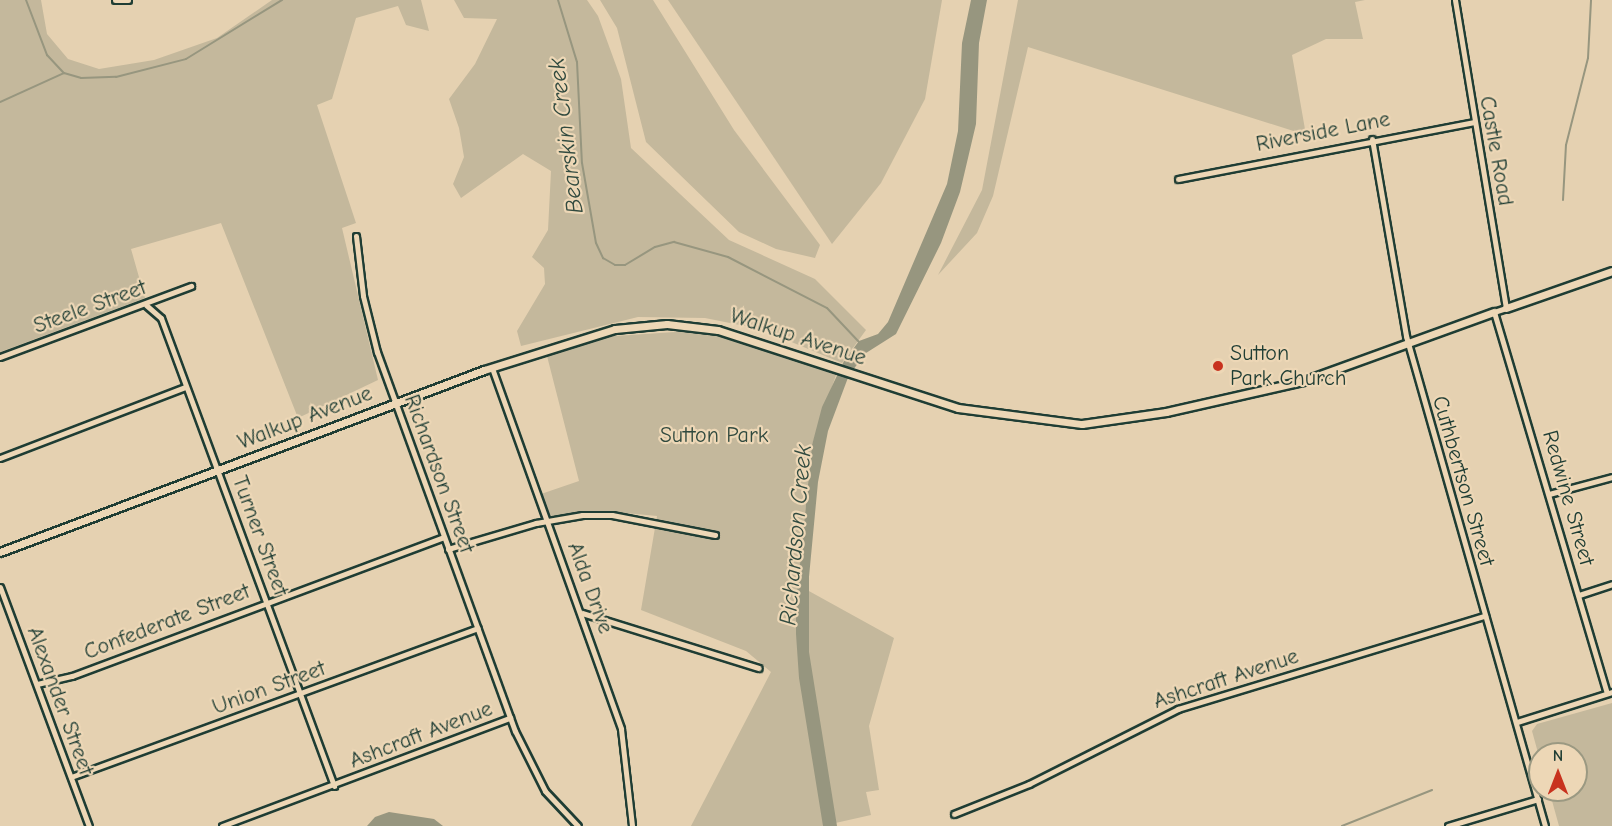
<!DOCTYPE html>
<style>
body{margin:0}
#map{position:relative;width:1612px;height:826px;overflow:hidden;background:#e5d1b1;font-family:"Comic Neue",sans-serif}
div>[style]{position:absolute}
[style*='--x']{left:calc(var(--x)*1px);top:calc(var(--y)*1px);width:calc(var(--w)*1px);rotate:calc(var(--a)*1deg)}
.green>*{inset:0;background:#c4b89c}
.water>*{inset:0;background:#97967f}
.stream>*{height:2px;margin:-1px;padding:0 1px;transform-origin:1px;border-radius:1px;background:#97967f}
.roads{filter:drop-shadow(2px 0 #1f3d34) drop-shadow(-2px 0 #1f3d34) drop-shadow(0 2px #1f3d34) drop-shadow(0 -2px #1f3d34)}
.minor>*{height:5px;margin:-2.5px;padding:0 2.5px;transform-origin:2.5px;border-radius:2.5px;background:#edd7b6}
.tertiary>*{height:7px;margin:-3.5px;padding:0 3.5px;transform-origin:3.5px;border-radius:3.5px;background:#edd7b6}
.dots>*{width:16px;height:16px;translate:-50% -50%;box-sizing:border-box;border:3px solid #edd7b6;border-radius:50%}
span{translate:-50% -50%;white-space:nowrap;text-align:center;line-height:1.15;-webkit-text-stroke:4.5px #edd7b6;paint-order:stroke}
.street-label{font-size:22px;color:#1f3d34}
.poi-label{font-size:22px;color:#1f3d34}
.left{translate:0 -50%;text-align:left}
.park-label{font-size:22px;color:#30493e}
.water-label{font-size:24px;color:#314a3f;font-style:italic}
.north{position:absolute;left:1528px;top:742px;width:60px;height:60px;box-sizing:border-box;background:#edd7b6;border:2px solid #9b9982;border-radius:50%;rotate:0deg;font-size:16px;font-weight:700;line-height:24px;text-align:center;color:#1f3d34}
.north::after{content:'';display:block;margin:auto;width:21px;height:27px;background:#c8321e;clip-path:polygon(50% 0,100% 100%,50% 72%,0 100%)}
</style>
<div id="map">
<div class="green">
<div style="clip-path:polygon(0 0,41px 0,47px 34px,68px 59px,99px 69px,154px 60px,217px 38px,272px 0,421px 0,429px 31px,406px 25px,398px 6px,356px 18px,332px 99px,317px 105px,356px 223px,342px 228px,378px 380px,298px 418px,221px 223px,131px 249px,145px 298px,0 352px)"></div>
<div style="clip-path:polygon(454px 0,587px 0,598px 16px,621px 79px,631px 148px,729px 240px,815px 279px,866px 330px,842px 363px,760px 329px,705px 318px,638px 317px,521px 346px,517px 331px,545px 284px,544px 268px,532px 257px,548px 230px,551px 171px,523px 154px,461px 198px,453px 184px,464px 157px,459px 128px,449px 99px,475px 64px,497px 19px,464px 18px)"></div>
<div style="clip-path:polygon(600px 0,653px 0,734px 130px,820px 245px,815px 258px,776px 249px,739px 232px,646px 142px,617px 28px)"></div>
<div style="clip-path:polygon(668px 0,942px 0,925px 99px,881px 183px,832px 244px)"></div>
<div style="clip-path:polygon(1018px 0,1365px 0,1355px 2px,1363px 39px,1326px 39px,1292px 55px,1306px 135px,1028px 47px,993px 196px,977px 233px,938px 275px,982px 190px)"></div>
<div style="clip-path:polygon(690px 331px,741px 340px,836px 375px,812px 445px,798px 585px,894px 638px,869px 726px,879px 790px,866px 792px,871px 815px,822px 826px,691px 826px,771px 672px,746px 651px,641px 610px,657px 516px,615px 512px,549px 516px,541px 494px,579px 481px,547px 356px,600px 337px)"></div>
<div style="clip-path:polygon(1612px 703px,1612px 826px,1559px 826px,1549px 790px,1576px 790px,1576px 754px,1540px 754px,1540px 760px,1532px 731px,1537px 724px)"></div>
</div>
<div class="water">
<div style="clip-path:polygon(971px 0,987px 0,979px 43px,976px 124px,960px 192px,941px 243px,896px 334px,866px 353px,849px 375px,828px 431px,818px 482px,809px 577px,809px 652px,837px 826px,823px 826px,799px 678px,796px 634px,796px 604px,812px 445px,822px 407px,844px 361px,859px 341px,878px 334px,888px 322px,947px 184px,958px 131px,962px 43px)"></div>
<div style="clip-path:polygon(389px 812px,434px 819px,443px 826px,367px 826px,375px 817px)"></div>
</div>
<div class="stream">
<div style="--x:26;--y:0;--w:59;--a:69.1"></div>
<div style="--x:47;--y:55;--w:25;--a:47"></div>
<div style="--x:64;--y:73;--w:18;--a:16"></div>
<div style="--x:81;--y:78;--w:35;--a:-2"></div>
<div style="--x:116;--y:77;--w:72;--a:-14.4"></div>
<div style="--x:186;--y:59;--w:113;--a:-31.6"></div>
<div style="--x:558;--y:0;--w:65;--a:73"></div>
<div style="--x:577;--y:62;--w:101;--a:87.2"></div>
<div style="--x:582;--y:163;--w:81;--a:80.1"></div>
<div style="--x:596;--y:243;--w:17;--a:65"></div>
<div style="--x:603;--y:258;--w:14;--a:30"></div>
<div style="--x:615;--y:265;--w:10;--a:0"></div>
<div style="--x:625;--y:265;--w:35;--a:-31"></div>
<div style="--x:655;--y:247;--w:20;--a:-15"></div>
<div style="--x:674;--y:242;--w:56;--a:15.5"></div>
<div style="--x:728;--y:257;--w:111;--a:27.3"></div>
<div style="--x:827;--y:308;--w:47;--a:46.7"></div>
<div style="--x:0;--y:102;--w:70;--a:-24.4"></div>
<div style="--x:1563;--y:200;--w:55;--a:-86.9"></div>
<div style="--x:1566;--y:145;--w:90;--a:-75.8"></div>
<div style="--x:1588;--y:58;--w:58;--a:-87"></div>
<div style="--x:1342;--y:826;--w:97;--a:-21.8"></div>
</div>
<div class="roads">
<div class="minor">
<div style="--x:115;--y:0;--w:13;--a:0"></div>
<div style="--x:1455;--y:0;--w:312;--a:80.6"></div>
<div style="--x:1506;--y:308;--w:13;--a:162"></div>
<div style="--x:1494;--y:312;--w:397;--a:73.5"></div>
<div style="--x:1372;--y:139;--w:200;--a:80.2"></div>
<div style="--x:1406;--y:336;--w:509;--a:74.16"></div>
<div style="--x:1178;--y:179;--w:302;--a:-10.9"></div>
<div style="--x:356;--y:236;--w:60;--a:83.3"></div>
<div style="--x:363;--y:296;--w:58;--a:76"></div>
<div style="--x:377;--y:352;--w:403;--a:70"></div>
<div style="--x:515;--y:731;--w:67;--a:63.4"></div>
<div style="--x:545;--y:791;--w:48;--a:46.7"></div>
<div style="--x:146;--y:305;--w:20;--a:41"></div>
<div style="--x:161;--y:318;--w:499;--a:69.7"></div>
<div style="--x:0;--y:357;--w:204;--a:-20.4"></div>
<div style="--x:492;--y:368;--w:383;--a:70.3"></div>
<div style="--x:621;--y:729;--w:98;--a:83.5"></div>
<div style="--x:0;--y:458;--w:198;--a:-21"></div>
<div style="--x:1549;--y:494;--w:65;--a:-15.1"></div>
<div style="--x:448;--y:549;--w:92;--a:-16.5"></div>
<div style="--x:536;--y:523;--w:47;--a:-9.9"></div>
<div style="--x:582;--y:515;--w:30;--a:0"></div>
<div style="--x:612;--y:515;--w:105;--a:11"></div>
<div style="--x:0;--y:587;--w:255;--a:69.6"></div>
<div style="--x:1579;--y:595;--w:35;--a:-18"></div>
<div style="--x:582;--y:613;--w:185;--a:17.3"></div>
<div style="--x:37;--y:684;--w:36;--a:-13"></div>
<div style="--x:72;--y:676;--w:396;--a:-20.5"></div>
<div style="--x:1517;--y:722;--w:100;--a:-17.5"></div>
<div style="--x:71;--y:777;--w:433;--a:-20.1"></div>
<div style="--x:954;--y:814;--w:81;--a:-21.8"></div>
<div style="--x:1029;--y:784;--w:167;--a:-26.7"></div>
<div style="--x:1178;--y:709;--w:321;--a:-16.9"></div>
<div style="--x:222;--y:826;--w:308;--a:-20.6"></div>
<div style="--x:1448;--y:826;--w:94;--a:-16.7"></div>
</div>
<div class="tertiary">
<div style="--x:1506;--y:308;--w:112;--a:-19.2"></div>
<div style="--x:0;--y:552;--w:517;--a:-20.61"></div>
<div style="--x:484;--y:370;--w:137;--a:-17.4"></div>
<div style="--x:615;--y:329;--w:52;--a:-5.5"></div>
<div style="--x:667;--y:324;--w:51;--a:6.7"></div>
<div style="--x:718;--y:330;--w:252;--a:18"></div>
<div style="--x:958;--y:408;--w:125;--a:7.4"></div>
<div style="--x:1082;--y:424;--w:85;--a:-8.1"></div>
<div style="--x:1166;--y:412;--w:140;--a:-12.8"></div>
<div style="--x:1303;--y:381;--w:203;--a:-19.9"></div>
</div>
</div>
<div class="dots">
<div style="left:1218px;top:366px;background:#c8321e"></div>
</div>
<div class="street-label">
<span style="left:1323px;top:132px;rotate:-11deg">Riverside Lane</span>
<span style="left:1496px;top:151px;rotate:80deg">Castle Road</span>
<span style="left:90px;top:307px;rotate:-20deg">Steele Street</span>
<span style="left:798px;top:337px;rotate:18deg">Walkup Avenue</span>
<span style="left:305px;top:418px;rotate:-21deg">Walkup Avenue</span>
<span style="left:439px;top:474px;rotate:70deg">Richardson Street</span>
<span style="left:1463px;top:481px;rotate:74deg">Cuthbertson Street</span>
<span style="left:1568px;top:498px;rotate:74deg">Redwine Street</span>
<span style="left:260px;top:536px;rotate:70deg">Turner Street</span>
<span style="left:590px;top:588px;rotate:70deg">Alda Drive</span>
<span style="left:167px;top:622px;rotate:-21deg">Confederate Street</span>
<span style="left:1226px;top:679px;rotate:-18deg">Ashcraft Avenue</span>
<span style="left:269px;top:688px;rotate:-20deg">Union Street</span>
<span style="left:60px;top:701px;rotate:70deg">Alexander Street</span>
<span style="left:421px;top:735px;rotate:-21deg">Ashcraft Avenue</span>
</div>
<div class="poi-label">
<span class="left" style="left:1230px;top:366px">Sutton<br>Park Church</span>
</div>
<div class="park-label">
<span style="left:714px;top:436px">Sutton Park</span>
</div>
<div class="water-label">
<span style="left:566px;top:136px;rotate:-97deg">Bearskin Creek</span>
<span style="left:796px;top:535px;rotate:-85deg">Richardson Creek</span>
</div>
<div class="north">N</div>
</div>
